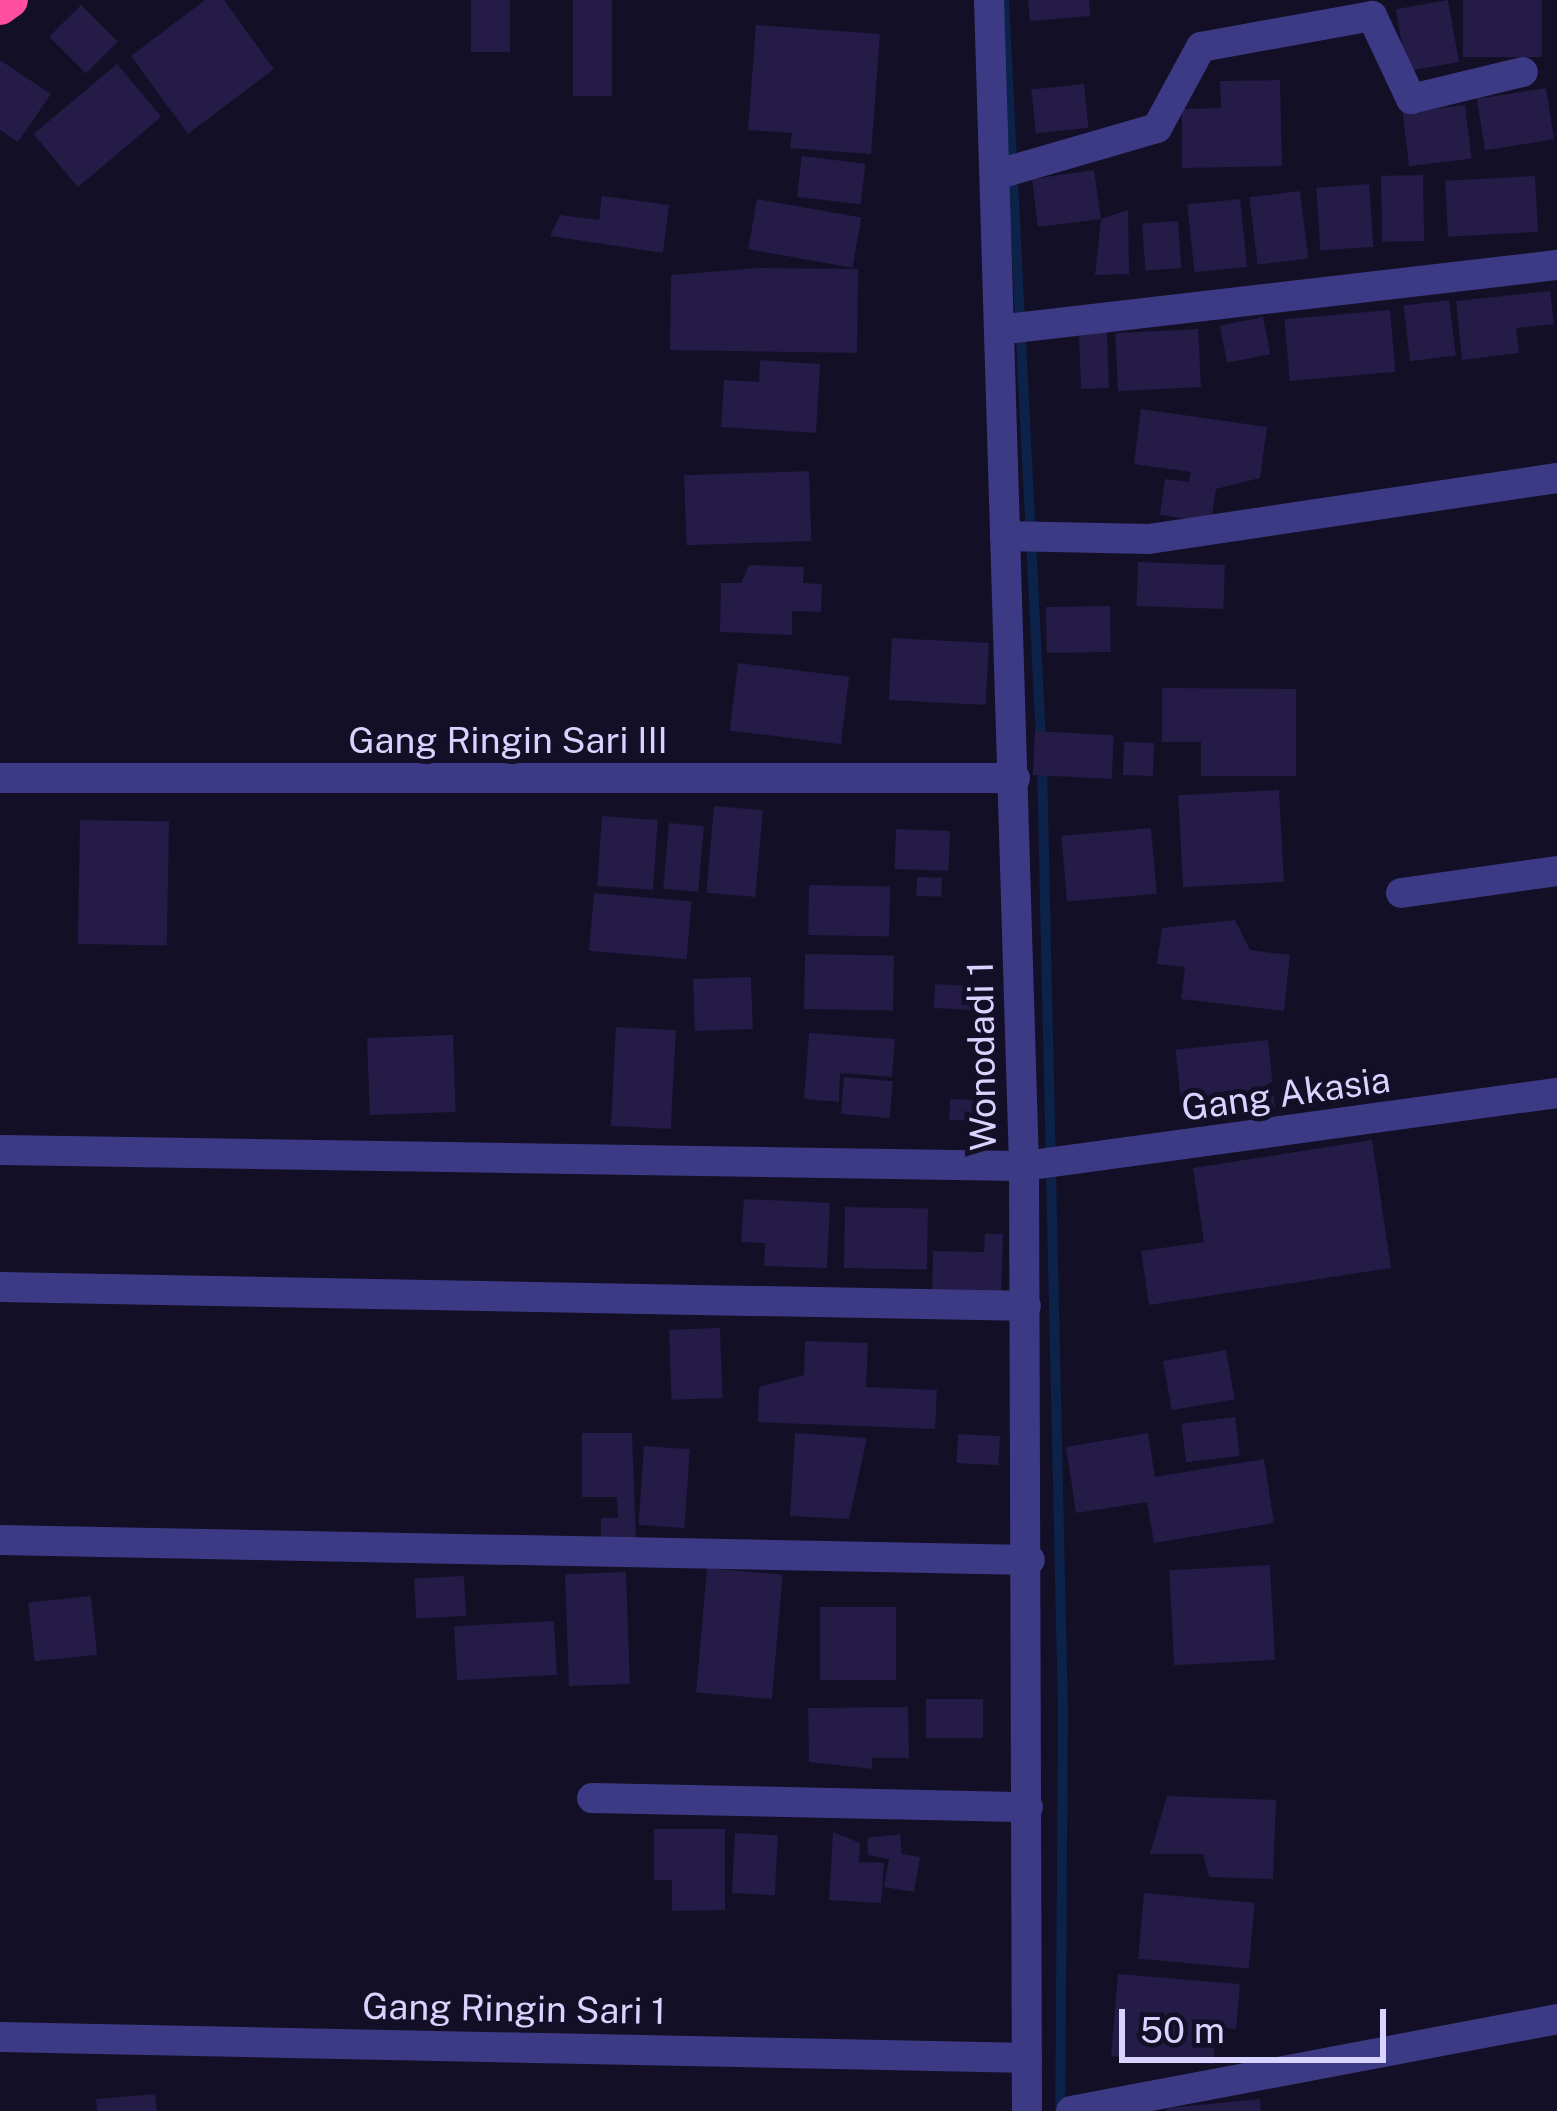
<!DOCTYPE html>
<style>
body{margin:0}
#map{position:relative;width:1557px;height:2111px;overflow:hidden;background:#130f26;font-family:"Public Sans",sans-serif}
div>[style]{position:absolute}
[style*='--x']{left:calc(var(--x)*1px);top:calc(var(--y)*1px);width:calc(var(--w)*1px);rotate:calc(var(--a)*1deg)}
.stream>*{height:10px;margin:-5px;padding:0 5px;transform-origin:5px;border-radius:5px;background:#0c2248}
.building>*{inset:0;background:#241b47;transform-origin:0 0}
.street>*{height:30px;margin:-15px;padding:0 15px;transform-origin:15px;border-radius:15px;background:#3d3a85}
.highway>*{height:36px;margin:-18px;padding:0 18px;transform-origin:18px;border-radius:18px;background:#ff4fa3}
span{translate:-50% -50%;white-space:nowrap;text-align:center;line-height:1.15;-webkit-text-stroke:10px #130f26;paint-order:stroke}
.street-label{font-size:36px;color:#d9d4ff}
.scale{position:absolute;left:1119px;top:2009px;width:267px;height:54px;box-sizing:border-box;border:6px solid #d9d4ff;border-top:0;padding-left:15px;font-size:36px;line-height:42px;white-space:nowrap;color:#d9d4ff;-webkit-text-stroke:9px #130f26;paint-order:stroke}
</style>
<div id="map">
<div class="stream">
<div style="--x:1004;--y:0;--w:741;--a:87.14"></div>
<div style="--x:1042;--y:765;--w:951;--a:88.73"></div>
<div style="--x:1063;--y:1716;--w:395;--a:90.4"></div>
</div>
<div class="building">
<div style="clip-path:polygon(205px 0,224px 0,274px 69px,188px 134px,131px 56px)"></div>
<div style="left:471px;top:0;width:39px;height:52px"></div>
<div style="left:573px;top:0;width:39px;height:96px"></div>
<div style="clip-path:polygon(1028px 0,1089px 0,1090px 16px,1030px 21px)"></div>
<div style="left:1448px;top:0;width:63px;height:53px;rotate:80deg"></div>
<div style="left:1463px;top:0;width:79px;height:57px"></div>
<div style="left:81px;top:5px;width:52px;height:45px;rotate:45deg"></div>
<div style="clip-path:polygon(756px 25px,880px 34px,871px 154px,790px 148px,792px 133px,748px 130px)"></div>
<div style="clip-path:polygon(0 60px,51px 94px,18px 142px,0 130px)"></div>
<div style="left:117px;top:64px;width:69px;height:109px;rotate:50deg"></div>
<div style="clip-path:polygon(1280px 80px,1282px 166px,1182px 168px,1182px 109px,1221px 108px,1220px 81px)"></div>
<div style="left:1084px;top:84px;width:44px;height:53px;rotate:84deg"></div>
<div style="left:1546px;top:88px;width:52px;height:70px;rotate:81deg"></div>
<div style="left:1465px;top:105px;width:54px;height:63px;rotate:83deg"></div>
<div style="left:802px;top:156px;width:64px;height:41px;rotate:7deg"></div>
<div style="clip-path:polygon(1094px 170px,1101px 219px,1128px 210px,1129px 274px,1095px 275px,1101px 219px,1038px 227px,1032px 179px)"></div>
<div style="left:1423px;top:175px;width:66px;height:42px;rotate:89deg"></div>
<div style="left:1535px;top:176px;width:56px;height:90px;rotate:87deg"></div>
<div style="left:1369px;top:184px;width:63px;height:53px;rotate:86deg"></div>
<div style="left:1300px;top:191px;width:68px;height:51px;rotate:83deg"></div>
<div style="clip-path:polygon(602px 196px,669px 205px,663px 253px,550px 236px,560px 215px,599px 220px)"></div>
<div style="left:757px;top:199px;width:106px;height:51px;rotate:10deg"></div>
<div style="left:1240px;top:199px;width:68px;height:53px;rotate:84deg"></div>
<div style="left:1178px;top:221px;width:47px;height:36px;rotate:86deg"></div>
<div style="clip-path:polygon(758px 268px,858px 269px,857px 353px,670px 350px,671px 275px)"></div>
<div style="clip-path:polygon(1550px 291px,1554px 324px,1516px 328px,1519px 353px,1462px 360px,1456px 301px)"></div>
<div style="left:1449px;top:300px;width:56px;height:46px;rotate:83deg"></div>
<div style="left:1390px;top:310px;width:62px;height:106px;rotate:85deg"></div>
<div style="left:1263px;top:317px;width:38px;height:44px;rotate:79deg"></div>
<div style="left:1198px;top:329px;width:58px;height:83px;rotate:87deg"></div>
<div style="left:1107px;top:332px;width:56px;height:28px;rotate:88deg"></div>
<div style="clip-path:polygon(760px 360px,820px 364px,816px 433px,721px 427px,724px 380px,759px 382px)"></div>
<div style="clip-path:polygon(1141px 409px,1267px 427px,1260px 478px,1216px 489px,1211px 522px,1160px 515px,1165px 479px,1189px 482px,1191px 472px,1134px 464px)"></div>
<div style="left:809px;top:471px;width:70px;height:125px;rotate:88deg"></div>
<div style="left:1138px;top:562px;width:87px;height:44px;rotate:2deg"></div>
<div style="clip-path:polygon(749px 565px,804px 567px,803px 583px,822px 584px,821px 612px,792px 611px,792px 635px,720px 632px,721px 583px,741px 583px)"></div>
<div style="left:1110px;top:606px;width:46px;height:64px;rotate:89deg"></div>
<div style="left:892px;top:638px;width:97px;height:62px;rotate:3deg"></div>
<div style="left:738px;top:663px;width:112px;height:68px;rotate:7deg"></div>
<div style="clip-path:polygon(1162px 688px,1296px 689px,1296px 776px,1201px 776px,1201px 742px,1162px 742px)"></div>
<div style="left:1035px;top:731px;width:79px;height:44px;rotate:3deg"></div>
<div style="left:1124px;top:742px;width:30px;height:33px;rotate:2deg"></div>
<div style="left:1279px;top:790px;width:92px;height:101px;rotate:87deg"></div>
<div style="left:714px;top:806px;width:49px;height:87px;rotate:5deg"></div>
<div style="left:602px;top:816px;width:56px;height:70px;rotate:4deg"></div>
<div style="left:80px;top:820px;width:89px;height:124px;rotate:1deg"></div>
<div style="left:669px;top:823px;width:35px;height:66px;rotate:5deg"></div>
<div style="left:1151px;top:828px;width:66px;height:90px;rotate:85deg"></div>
<div style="left:896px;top:829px;width:54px;height:40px;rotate:2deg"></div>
<div style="left:917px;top:877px;width:25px;height:19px;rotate:2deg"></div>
<div style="left:809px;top:885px;width:81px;height:50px;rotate:1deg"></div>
<div style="left:594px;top:893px;width:98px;height:58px;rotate:5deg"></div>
<div style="clip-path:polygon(1235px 920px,1250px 950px,1290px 955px,1284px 1011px,1181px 999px,1185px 967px,1157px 964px,1162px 928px)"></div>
<div style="left:805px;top:954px;width:89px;height:55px;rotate:1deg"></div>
<div style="left:751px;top:977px;width:52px;height:58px;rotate:88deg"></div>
<div style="left:935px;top:984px;width:38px;height:24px;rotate:3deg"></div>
<div style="left:616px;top:1027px;width:60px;height:99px;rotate:3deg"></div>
<div style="clip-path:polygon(809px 1033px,895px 1039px,892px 1077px,840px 1073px,839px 1102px,804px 1099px)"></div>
<div style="left:453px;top:1035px;width:77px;height:86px;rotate:88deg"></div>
<div style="left:1268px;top:1040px;width:68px;height:93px;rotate:84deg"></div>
<div style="left:844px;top:1077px;width:49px;height:37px;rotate:5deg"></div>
<div style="left:950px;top:1099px;width:35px;height:21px;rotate:2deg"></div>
<div style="clip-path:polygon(1372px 1140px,1391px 1268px,1149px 1305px,1141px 1251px,1204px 1242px,1193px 1168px)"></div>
<div style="clip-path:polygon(744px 1199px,830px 1203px,827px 1268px,764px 1266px,765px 1243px,741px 1242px)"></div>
<div style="left:845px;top:1207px;width:83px;height:61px;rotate:1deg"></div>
<div style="clip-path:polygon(985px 1234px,1003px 1234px,1001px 1295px,932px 1294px,933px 1251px,984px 1252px)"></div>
<div style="left:720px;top:1328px;width:70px;height:51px;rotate:88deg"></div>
<div style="clip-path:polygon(805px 1341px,868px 1343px,866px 1387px,937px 1390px,935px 1429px,758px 1422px,759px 1387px,804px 1375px)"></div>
<div style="left:1226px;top:1350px;width:50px;height:64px;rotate:80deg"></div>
<div style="left:1235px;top:1417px;width:39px;height:54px;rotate:83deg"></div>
<div style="clip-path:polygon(582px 1433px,632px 1433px,636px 1543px,601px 1545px,601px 1518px,618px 1518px,617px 1497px,582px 1497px)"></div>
<div style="clip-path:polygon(795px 1433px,867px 1438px,849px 1519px,790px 1516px)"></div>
<div style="clip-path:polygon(1148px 1433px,1155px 1477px,1264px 1459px,1274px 1523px,1154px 1543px,1147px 1502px,1076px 1513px,1066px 1447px)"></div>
<div style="left:958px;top:1434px;width:42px;height:29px;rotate:3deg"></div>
<div style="left:644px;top:1446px;width:46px;height:79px;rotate:4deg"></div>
<div style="left:1270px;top:1565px;width:95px;height:101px;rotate:87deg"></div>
<div style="left:707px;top:1568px;width:76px;height:125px;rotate:5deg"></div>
<div style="left:626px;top:1572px;width:112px;height:61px;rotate:88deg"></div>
<div style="left:464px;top:1576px;width:40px;height:50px;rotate:87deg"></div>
<div style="left:91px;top:1596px;width:59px;height:63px;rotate:84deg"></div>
<div style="left:896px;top:1607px;width:73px;height:76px;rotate:90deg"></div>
<div style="left:554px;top:1621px;width:54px;height:100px;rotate:87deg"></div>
<div style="left:926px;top:1699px;width:57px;height:39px"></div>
<div style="clip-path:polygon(908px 1707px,909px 1758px,872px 1758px,872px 1769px,809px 1762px,808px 1708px)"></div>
<div style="clip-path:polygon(1167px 1796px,1276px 1800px,1273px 1879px,1209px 1877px,1203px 1854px,1150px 1854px)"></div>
<div style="clip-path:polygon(654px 1829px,725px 1829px,725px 1910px,672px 1911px,672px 1880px,654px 1880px)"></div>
<div style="clip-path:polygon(833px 1832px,860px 1843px,859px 1862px,884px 1863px,881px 1903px,829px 1900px)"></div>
<div style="left:735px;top:1833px;width:43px;height:60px;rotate:3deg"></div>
<div style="clip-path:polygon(900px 1834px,902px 1854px,920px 1857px,914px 1892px,884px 1887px,889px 1859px,868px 1855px,867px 1838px)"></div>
<div style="left:1144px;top:1893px;width:111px;height:66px;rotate:5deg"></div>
<div style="clip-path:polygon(1118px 1974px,1240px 1984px,1236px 2029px,1217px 2027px,1213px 2064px,1111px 2056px)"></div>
<div style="clip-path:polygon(155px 2094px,157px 2111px,97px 2111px,96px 2099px)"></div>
<div style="clip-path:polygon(1260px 2099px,1261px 2111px,1167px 2111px,1167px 2108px)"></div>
</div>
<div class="street">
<div style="--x:989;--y:0;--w:1167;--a:88.28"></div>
<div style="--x:1024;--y:1166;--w:945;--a:89.82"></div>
<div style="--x:1002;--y:173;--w:161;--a:-16.2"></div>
<div style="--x:1157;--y:128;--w:92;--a:-61.5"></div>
<div style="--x:1201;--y:47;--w:174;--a:-10.3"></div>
<div style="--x:1372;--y:16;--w:92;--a:64.8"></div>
<div style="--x:1411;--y:99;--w:115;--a:-13.6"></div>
<div style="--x:1006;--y:329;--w:555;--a:-6.63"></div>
<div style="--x:1005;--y:536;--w:144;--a:1.2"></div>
<div style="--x:1149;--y:539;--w:413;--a:-8.5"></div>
<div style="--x:0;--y:778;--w:1015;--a:0"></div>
<div style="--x:1401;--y:893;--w:158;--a:-8"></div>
<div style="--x:3;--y:1150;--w:1021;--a:0.9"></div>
<div style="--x:1024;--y:1166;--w:538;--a:-7.8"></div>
<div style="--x:0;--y:1287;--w:1026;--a:1.06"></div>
<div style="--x:0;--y:1540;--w:1030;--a:1.11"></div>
<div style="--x:592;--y:1798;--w:436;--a:1.2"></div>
<div style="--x:0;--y:2037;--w:1027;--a:1.17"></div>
<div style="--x:1071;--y:2111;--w:495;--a:-10.7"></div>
</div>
<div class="highway">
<div style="--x:0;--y:7;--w:12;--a:-35"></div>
</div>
<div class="street-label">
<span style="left:508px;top:741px">Gang Ringin Sari III</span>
<span style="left:982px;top:1056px;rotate:-91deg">Wonodadi 1</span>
<span style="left:1286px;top:1094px;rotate:-8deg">Gang Akasia</span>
<span style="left:514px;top:2009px;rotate:1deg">Gang Ringin Sari 1</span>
</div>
<div class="scale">50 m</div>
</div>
